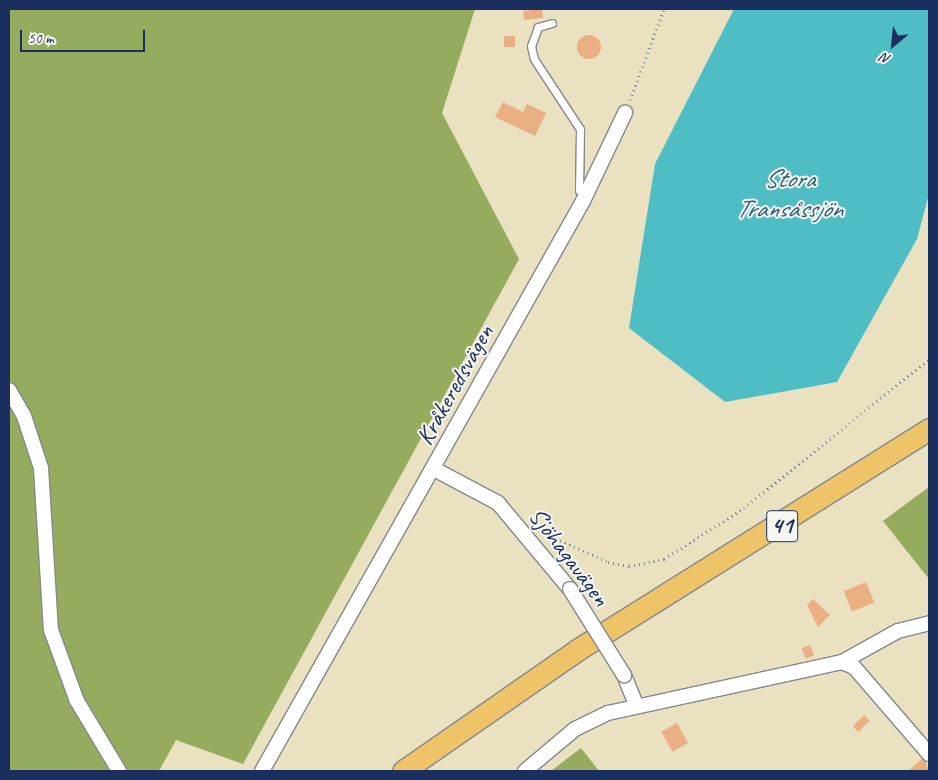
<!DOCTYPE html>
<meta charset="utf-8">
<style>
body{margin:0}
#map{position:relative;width:938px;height:780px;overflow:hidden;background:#e9e1bf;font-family:Caveat,sans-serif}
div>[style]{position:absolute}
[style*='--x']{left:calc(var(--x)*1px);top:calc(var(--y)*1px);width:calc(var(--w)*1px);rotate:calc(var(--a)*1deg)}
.forest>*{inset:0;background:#95ac5e}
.water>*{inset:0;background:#4fbec4}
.building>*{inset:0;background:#eaaf82;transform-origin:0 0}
.round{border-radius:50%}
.path>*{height:3px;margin-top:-1.5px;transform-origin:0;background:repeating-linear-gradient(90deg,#82888e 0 1px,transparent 0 5px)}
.roads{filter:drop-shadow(1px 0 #82888e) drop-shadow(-1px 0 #82888e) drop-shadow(0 1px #82888e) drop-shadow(0 -1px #82888e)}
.lane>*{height:7px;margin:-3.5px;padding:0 3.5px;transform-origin:3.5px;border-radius:3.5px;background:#fff}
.street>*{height:14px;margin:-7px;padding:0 7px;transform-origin:7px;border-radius:7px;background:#fff}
.primary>*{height:21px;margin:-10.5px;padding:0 10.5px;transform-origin:10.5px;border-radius:10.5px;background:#efc469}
.bridges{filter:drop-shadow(1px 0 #82888e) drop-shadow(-1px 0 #82888e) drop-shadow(0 1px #82888e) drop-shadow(0 -1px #82888e)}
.street-bridge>*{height:14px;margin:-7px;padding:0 7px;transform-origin:7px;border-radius:7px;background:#fff}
span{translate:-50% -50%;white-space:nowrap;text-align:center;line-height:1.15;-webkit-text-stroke:4px #f6f6f2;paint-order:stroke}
.shield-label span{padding:1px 4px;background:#f6f6f2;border:1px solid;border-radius:4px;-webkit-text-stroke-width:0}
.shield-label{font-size:24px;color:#1b2f5e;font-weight:700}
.street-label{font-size:25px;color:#1b2f5e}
.water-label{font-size:26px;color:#2b5a7d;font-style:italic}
.frame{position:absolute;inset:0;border:10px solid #1b2f5e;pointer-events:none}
.north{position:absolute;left:868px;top:20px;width:50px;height:50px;-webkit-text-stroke:4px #f6f6f2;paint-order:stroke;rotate:208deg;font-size:14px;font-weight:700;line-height:20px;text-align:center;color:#1b2f5e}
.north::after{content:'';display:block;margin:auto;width:18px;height:22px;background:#1b2f5e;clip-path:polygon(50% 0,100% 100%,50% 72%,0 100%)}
.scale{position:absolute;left:20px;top:30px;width:125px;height:22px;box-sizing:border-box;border:2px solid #1b2f5e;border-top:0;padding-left:6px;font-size:15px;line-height:18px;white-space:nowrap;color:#1b2f5e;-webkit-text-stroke:4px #f6f6f2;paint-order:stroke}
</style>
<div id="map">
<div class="forest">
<div style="clip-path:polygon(9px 9px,475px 9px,442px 113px,519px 259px,243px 764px,176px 740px,159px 771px,9px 771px)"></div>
<div style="clip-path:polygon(929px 487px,929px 579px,883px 521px)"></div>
<div style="clip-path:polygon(581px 748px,599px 771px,551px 771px)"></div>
</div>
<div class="water">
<div style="clip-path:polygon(734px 9px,929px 9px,929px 194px,917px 239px,837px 382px,725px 402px,629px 328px,655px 164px)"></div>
</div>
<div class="building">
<div style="left:542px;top:9px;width:9px;height:19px;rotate:84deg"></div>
<div class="round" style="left:577px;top:35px;width:24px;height:24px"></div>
<div style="left:515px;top:36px;width:11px;height:11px;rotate:90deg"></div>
<div style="clip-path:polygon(503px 102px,523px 112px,527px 104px,546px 113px,535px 136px,495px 117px)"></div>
<div style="left:866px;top:582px;width:22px;height:24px;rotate:68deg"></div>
<div style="clip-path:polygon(813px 599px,830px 615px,818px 627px,807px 605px)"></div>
<div style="left:810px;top:645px;width:11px;height:9px;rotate:68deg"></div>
<div style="left:864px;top:715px;width:8px;height:16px;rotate:45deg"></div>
<div style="left:677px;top:723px;width:23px;height:18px;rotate:61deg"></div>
<div style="clip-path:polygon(924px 757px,929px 771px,908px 771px)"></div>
</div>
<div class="path">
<div style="--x:630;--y:100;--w:97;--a:-69.5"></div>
<div style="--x:542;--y:532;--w:72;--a:24.4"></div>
<div style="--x:608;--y:562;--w:21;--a:11"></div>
<div style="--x:629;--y:566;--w:36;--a:-11"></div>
<div style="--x:664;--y:559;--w:95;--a:-32.5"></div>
<div style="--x:744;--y:508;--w:238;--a:-38.8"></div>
</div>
<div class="roads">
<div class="lane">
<div style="--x:552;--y:23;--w:15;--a:164"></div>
<div style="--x:538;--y:27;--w:20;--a:110"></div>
<div style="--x:531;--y:46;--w:13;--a:77"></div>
<div style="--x:534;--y:59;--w:84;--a:56.7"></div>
<div style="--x:580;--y:129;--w:61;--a:90.9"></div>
<div style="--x:579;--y:190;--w:9;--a:41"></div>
</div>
<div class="street">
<div style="--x:9;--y:390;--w:30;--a:60"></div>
<div style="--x:24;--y:416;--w:55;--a:71.9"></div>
<div style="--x:41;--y:468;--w:162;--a:86.5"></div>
<div style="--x:51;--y:630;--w:76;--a:69.9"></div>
<div style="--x:77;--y:701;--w:82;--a:59"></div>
<div style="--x:434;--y:469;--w:72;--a:28"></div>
<div style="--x:498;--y:503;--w:112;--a:50.1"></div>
<div style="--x:842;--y:662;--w:13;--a:23"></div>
<div style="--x:854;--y:667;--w:115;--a:49.2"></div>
<div style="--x:624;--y:675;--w:31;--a:68"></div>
<div style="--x:262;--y:771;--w:654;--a:-60.61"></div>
<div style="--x:583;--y:201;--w:98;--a:-64.5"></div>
<div style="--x:525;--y:771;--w:65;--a:-40"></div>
<div style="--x:575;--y:729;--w:37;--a:-26"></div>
<div style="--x:608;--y:713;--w:239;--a:-12.3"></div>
<div style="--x:842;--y:662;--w:64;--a:-29"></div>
<div style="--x:898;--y:631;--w:32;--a:-14"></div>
</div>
<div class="primary">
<div style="--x:403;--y:771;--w:212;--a:-34.8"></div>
<div style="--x:577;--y:650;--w:416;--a:-32.1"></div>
</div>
</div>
<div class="bridges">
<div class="street-bridge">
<div style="--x:570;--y:589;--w:102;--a:57.9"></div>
</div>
</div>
<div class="shield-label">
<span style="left:782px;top:526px">41</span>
</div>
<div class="street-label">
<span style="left:455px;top:385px;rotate:-61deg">Kråkeredsvägen</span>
<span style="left:569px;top:557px;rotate:53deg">Sjöhagavägen</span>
</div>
<div class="water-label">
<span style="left:789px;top:194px">Stora<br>Transåssjön</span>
</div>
<div class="frame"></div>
<div class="north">N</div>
<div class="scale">50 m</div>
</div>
